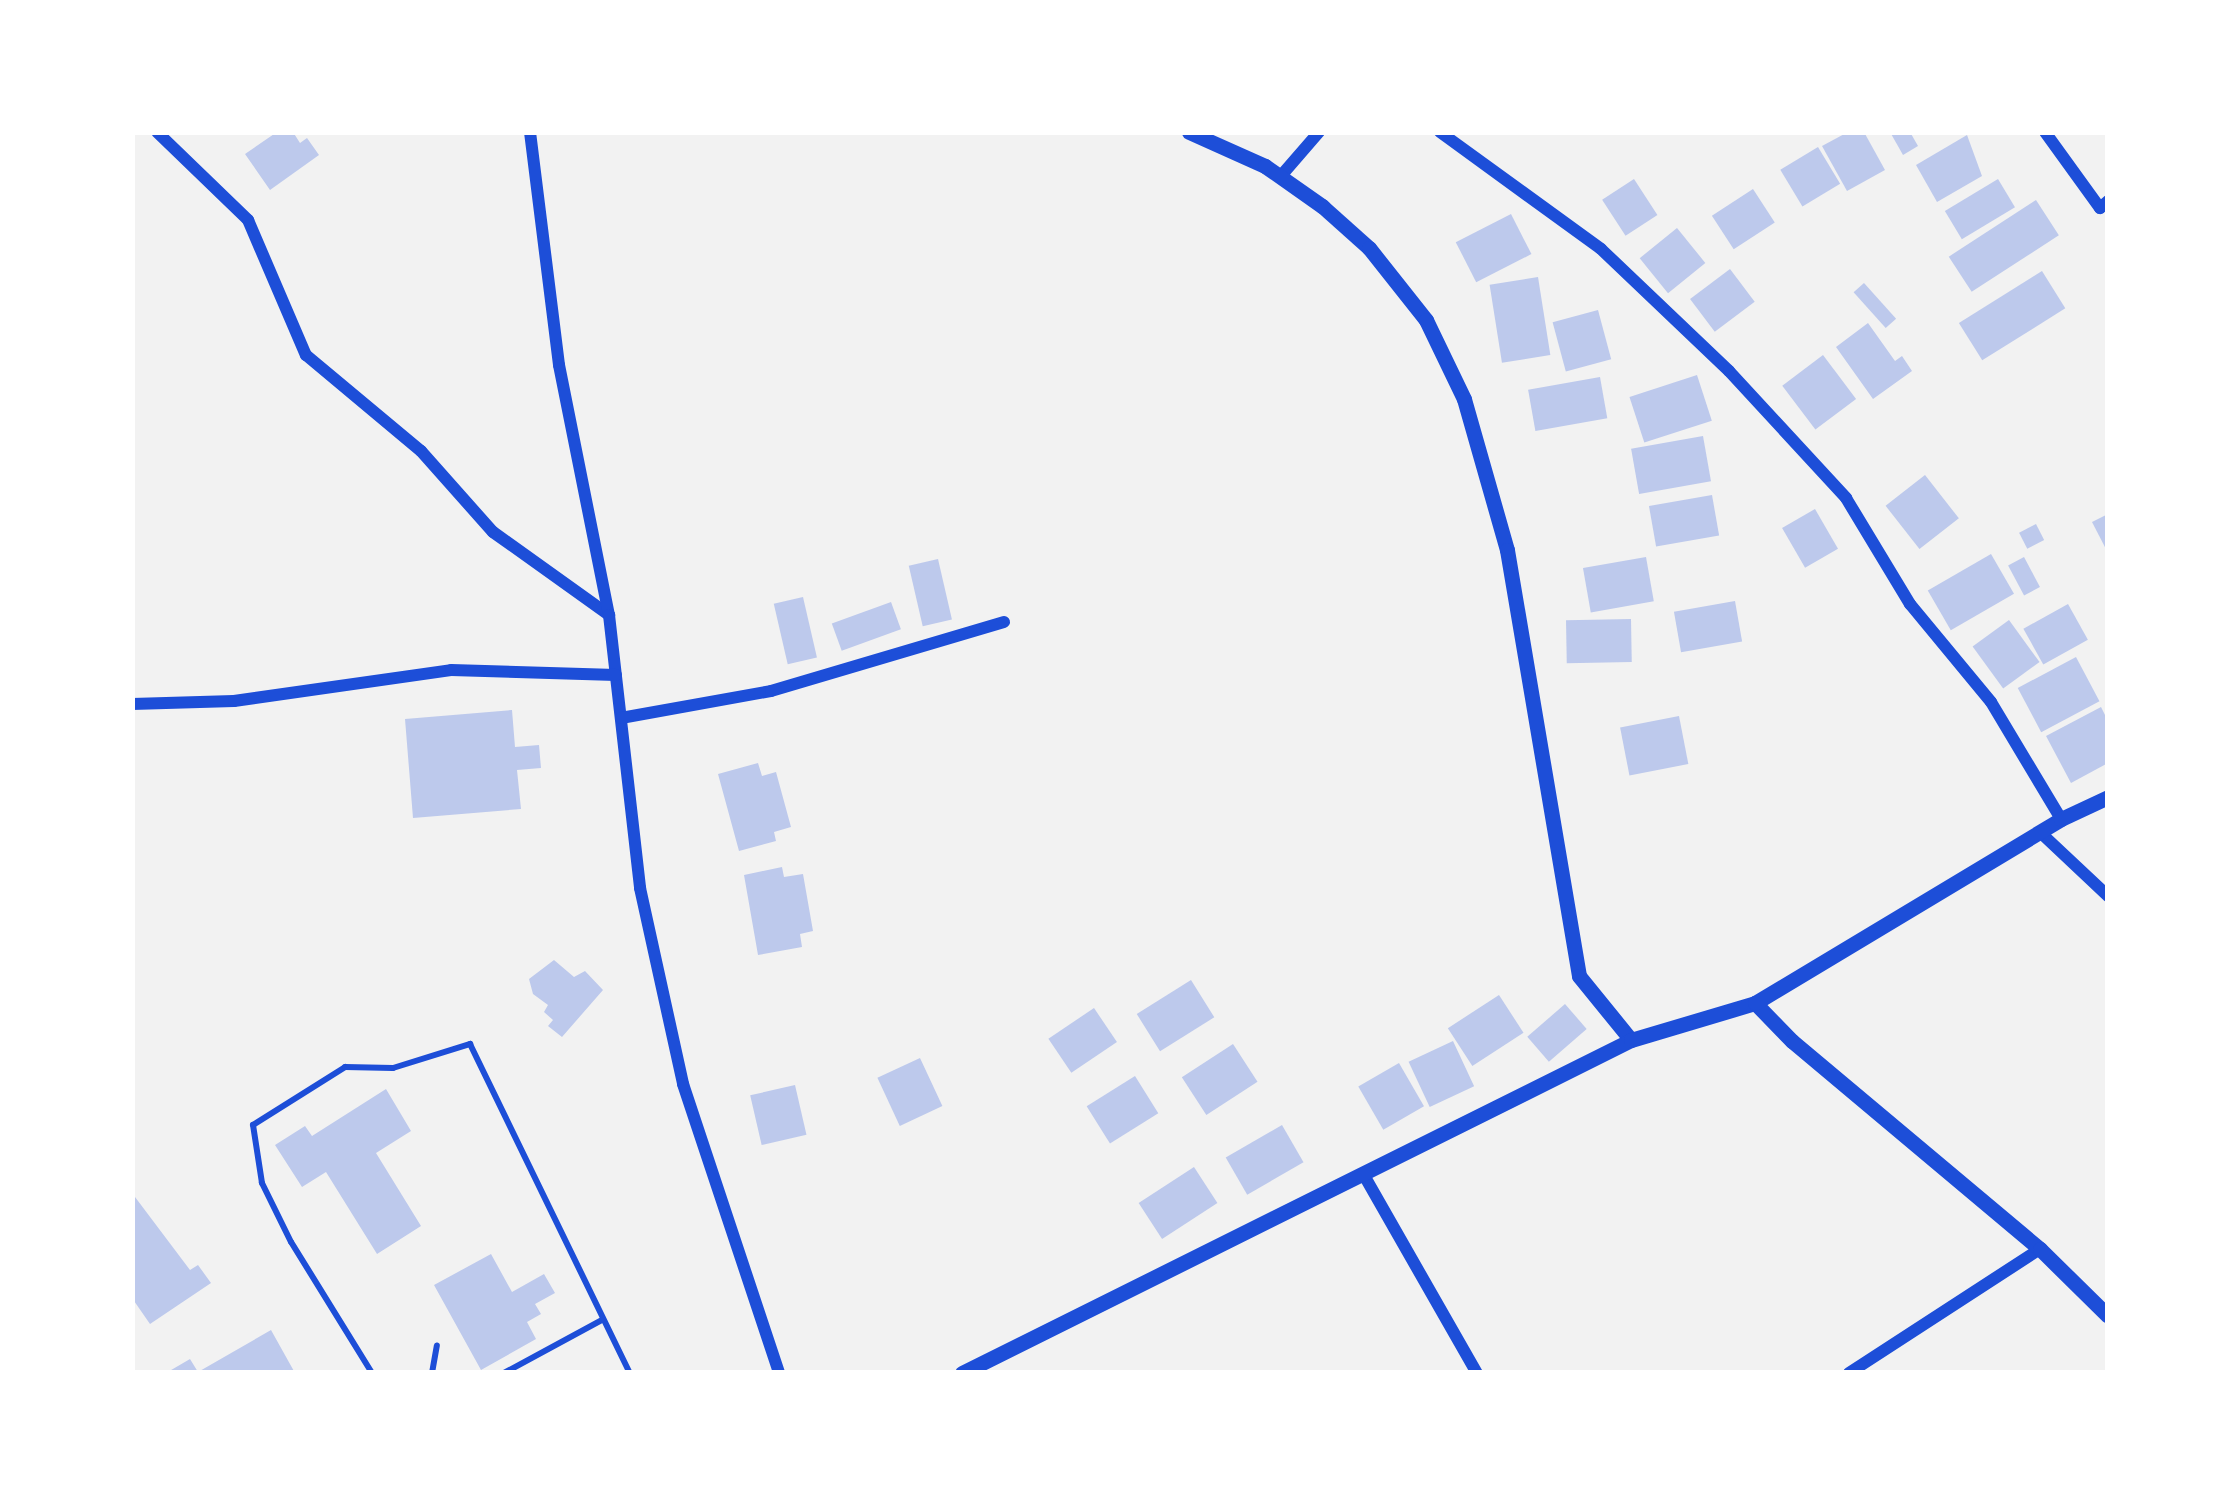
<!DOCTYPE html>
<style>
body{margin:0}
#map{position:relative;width:2240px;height:1505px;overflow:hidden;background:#f2f2f2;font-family:Roboto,sans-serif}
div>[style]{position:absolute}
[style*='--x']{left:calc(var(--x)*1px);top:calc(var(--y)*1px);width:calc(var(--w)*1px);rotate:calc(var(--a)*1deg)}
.building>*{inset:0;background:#bdc9ec;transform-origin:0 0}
.service>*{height:6px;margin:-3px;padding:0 3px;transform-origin:3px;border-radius:3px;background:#1d4ed8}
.minor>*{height:12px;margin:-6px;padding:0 6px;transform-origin:6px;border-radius:6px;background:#1d4ed8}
.tertiary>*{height:15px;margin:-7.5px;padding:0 7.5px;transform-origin:7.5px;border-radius:7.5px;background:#1d4ed8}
span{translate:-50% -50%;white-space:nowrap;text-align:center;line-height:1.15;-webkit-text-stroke:12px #fff;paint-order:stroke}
.frame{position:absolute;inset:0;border:135px solid #fff;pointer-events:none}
</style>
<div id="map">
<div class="building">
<div style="clip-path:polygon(277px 132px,293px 132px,300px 143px,307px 138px,319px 155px,270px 190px,245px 154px)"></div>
<div style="clip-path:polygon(1848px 132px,1864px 132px,1885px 170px,1847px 191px,1822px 146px)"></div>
<div style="clip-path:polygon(1890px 132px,1910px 132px,1918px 146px,1903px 155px)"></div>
<div style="clip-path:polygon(1967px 135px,1982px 176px,1937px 202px,1916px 165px)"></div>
<div style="left:1818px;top:147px;width:43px;height:44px;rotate:59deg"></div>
<div style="left:1634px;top:179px;width:43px;height:38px;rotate:57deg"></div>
<div style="left:1998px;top:179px;width:33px;height:62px;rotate:59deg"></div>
<div style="left:1753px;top:189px;width:40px;height:49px;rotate:57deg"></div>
<div style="left:2036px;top:200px;width:42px;height:104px;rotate:57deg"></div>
<div style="left:1511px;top:214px;width:45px;height:62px;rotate:63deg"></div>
<div style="left:1677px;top:228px;width:45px;height:48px;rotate:51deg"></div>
<div style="left:1730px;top:269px;width:41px;height:50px;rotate:53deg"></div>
<div style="left:2042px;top:271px;width:44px;height:98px;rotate:58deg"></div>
<div style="left:1538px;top:277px;width:79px;height:49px;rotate:81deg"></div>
<div style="left:1864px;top:283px;width:48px;height:14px;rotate:48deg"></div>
<div style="left:1598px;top:310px;width:51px;height:47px;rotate:75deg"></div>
<div style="clip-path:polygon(1868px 323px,1895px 361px,1902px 356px,1912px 371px,1873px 399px,1836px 347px)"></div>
<div style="left:1823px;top:355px;width:55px;height:51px;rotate:53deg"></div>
<div style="left:1697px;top:375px;width:48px;height:71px;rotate:72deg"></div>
<div style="left:1600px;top:377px;width:42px;height:73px;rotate:80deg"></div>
<div style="left:1703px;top:436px;width:46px;height:73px;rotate:80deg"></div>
<div style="left:1925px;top:475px;width:55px;height:50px;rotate:52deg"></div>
<div style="left:1712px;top:495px;width:41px;height:64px;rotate:80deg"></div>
<div style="left:1815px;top:509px;width:46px;height:38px;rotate:60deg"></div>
<div style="clip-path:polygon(2108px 514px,2108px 553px,2092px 522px)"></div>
<div style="left:2036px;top:524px;width:18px;height:19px;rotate:63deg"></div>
<div style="left:1991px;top:554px;width:46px;height:73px;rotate:60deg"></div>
<div style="left:1646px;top:557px;width:45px;height:64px;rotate:80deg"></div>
<div style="left:2024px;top:557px;width:34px;height:18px;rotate:62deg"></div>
<div style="left:938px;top:559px;width:62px;height:30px;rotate:77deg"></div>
<div style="left:803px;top:597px;width:62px;height:30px;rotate:77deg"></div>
<div style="left:1735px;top:601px;width:41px;height:62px;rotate:80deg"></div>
<div style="left:891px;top:602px;width:29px;height:63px;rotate:70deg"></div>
<div style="left:2068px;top:604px;width:41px;height:51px;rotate:61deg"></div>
<div style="left:1631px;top:619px;width:43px;height:65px;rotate:89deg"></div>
<div style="left:2009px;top:620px;width:52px;height:45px;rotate:54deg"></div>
<div style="left:2076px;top:657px;width:50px;height:66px;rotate:62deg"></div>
<div style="clip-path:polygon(2101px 707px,2108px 721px,2108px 763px,2071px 783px,2046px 736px)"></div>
<div style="clip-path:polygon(512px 710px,515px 747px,539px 745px,541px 768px,517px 770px,521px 809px,413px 818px,405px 719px)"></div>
<div style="left:1679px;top:716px;width:49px;height:60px;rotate:79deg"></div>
<div style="clip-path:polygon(758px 763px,762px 776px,776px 772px,791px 827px,774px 832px,776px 841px,739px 851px,718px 774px)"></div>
<div style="clip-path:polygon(782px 867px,784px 877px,803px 874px,813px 931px,800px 934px,802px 947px,758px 955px,744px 875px)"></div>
<div style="clip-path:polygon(554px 960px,574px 977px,585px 971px,603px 990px,562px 1037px,548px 1026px,553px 1020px,544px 1012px,548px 1005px,533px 994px,529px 979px)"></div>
<div style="left:1191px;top:980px;width:44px;height:64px;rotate:58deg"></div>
<div style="left:1499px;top:995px;width:45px;height:61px;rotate:57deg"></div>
<div style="left:1565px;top:1004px;width:33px;height:50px;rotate:49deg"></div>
<div style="left:1094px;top:1008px;width:41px;height:55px;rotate:56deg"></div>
<div style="left:1453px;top:1041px;width:50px;height:49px;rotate:65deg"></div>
<div style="left:1233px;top:1044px;width:45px;height:61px;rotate:57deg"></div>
<div style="left:920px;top:1058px;width:53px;height:47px;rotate:65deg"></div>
<div style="left:1399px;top:1063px;width:50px;height:47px;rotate:60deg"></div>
<div style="left:1135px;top:1076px;width:44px;height:57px;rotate:58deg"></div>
<div style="left:795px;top:1085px;width:51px;height:46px;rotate:77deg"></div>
<div style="clip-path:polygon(386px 1089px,411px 1131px,376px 1153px,421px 1226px,377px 1254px,326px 1172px,302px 1187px,275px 1145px,305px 1126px,312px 1136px)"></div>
<div style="left:1282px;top:1125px;width:43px;height:65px;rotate:60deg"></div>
<div style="left:1194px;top:1167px;width:43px;height:66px;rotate:57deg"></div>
<div style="clip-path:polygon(132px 1193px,190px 1270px,198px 1265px,211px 1283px,150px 1324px,132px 1298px)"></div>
<div style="clip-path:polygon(491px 1254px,512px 1292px,544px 1274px,555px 1293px,535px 1304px,541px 1314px,527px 1322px,536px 1339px,481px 1370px,434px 1285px)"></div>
<div style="clip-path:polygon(271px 1330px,295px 1373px,166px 1373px,190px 1359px,198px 1372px)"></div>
</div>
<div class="service">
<div style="--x:372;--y:1373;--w:154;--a:-121.7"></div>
<div style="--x:291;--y:1242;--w:66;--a:-116.2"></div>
<div style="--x:262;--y:1183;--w:59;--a:-98.8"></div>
<div style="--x:253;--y:1125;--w:109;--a:-32.2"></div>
<div style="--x:345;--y:1067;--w:48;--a:1.2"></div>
<div style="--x:393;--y:1068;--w:81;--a:-17.3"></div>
<div style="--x:470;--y:1044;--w:366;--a:64.1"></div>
<div style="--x:432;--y:1373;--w:28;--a:-80"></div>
<div style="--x:504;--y:1373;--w:111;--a:-28.4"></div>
</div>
<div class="minor">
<div style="--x:157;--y:132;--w:127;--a:44"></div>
<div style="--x:248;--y:220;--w:147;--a:66.8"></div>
<div style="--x:306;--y:355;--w:150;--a:39.9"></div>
<div style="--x:421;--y:451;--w:108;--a:48.4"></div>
<div style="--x:493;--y:532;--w:143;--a:35.6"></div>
<div style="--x:530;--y:132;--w:235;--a:82.9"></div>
<div style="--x:559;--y:365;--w:255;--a:78.7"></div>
<div style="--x:609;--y:615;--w:275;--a:83.5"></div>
<div style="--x:640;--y:888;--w:201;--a:77.6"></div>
<div style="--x:683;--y:1084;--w:305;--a:71.6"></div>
<div style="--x:1440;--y:132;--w:199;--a:36"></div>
<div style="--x:1601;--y:249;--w:177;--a:43.6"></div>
<div style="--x:1729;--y:371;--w:173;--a:47.3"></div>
<div style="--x:1846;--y:498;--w:124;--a:58.9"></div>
<div style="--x:1910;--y:604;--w:127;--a:50.4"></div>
<div style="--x:1991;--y:702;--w:136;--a:59.1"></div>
<div style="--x:2045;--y:132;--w:94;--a:54.1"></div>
<div style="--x:2100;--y:208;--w:11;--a:-41"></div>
<div style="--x:1280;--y:177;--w:60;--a:-49.1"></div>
<div style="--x:132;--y:704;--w:102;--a:-1.7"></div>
<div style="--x:234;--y:701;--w:219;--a:-8.1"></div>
<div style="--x:451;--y:670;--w:165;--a:1.7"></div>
<div style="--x:621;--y:718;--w:152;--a:-10.2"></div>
<div style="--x:771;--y:691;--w:243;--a:-16.5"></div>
<div style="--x:2042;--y:834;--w:91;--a:43.2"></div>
<div style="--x:1365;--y:1177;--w:226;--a:60.3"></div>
<div style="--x:1849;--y:1373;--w:228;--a:-33"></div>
</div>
<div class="tertiary">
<div style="--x:1189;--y:132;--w:83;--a:24.1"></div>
<div style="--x:1265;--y:166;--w:70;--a:35.1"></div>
<div style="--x:1322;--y:206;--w:63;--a:41.8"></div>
<div style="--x:1369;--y:248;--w:92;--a:51.6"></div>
<div style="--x:1426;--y:320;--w:88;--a:64.3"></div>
<div style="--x:1464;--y:399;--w:157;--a:74.1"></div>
<div style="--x:1507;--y:550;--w:432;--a:80.4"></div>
<div style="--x:1579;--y:976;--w:82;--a:50.9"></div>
<div style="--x:1755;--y:1003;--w:53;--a:45.8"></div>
<div style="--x:1792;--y:1041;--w:324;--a:40"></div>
<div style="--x:2040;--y:1249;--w:95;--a:44.6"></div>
<div style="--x:962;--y:1373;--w:747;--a:-26.46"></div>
<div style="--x:1631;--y:1040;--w:129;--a:-16.6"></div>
<div style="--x:1755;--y:1003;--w:357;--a:-31"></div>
<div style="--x:2061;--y:819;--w:52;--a:-25.1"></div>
</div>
<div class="frame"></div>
</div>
